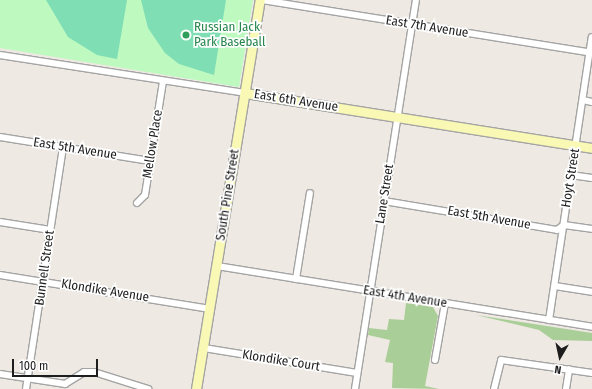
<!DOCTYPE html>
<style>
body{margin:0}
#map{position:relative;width:592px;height:389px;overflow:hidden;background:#eee9e2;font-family:"Fira Sans Condensed",sans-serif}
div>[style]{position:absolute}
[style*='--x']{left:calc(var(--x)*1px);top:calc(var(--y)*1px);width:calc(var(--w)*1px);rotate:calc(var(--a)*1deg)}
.forest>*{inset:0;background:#aace97}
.park>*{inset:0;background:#bef9c0}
.pitch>*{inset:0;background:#7fdeb4}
.roads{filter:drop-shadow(1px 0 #a4a4a4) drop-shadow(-1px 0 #a4a4a4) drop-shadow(0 1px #a4a4a4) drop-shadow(0 -1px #a4a4a4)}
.street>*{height:6px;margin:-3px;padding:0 3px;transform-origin:3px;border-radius:3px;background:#fff}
.secondary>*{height:9px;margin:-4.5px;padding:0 4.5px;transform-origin:4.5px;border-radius:4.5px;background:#f9f9b5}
.dots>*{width:11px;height:11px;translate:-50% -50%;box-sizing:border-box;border:2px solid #fff;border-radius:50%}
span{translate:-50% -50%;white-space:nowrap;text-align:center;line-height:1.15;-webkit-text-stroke:3.5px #fff;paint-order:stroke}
.street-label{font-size:13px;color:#1d1d1d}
.leisure-label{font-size:13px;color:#27864d}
.left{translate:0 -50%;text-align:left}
.north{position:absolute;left:540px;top:337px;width:40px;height:40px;-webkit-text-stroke:3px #fff;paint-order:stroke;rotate:189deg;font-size:11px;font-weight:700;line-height:16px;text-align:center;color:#1d1d1d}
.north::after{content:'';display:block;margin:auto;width:14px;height:18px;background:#1d1d1d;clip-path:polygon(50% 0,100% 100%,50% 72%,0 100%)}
.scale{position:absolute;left:12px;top:359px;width:86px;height:18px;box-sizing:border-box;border:2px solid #1d1d1d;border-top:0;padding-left:5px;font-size:12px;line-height:14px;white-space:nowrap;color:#1d1d1d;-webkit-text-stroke:3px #fff;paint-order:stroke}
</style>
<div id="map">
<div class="forest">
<div style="clip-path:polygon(406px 303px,433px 307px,438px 316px,425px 386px,439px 389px,392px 388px,393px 363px,385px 362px,390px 340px,368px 335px,369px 328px,387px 330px,389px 319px,404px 320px)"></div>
<div style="clip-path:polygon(476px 315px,592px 333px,592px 341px,553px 340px,539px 330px)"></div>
</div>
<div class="park">
<div style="clip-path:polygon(0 0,253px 0,239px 87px,0 48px)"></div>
</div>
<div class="pitch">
<div style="clip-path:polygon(46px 0,127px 0,117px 59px,97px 55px,68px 37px)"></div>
<div style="clip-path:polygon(141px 0,226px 0,214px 75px,179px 64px,165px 53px,148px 28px)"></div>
</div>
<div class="roads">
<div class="street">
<div style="--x:262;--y:0;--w:334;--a:9.1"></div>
<div style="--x:0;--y:55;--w:248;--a:8.8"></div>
<div style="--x:583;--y:100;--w:9;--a:13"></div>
<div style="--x:0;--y:137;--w:152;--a:9.1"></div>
<div style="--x:571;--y:175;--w:21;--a:8"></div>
<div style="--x:384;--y:201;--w:175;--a:9.5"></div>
<div style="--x:557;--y:230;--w:9;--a:-36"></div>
<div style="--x:564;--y:225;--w:28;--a:8"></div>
<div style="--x:137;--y:203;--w:11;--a:-45"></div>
<div style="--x:145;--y:195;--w:115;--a:-81"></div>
<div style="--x:0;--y:222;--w:51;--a:9.1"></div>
<div style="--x:217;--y:266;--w:380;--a:9.2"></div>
<div style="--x:0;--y:275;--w:213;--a:9.2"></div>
<div style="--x:296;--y:279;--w:87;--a:-80.8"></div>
<div style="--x:555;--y:286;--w:37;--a:9"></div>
<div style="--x:549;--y:320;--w:286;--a:-81.4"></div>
<div style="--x:204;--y:348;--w:155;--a:9.3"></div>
<div style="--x:435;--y:360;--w:58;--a:-80"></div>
<div style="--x:0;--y:374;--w:66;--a:8.7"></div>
<div style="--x:65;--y:384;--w:22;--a:-32"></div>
<div style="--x:84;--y:372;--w:10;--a:0"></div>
<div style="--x:94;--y:372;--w:57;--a:17.5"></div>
<div style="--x:26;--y:389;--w:244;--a:-81.3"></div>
<div style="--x:355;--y:389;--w:394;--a:-81.1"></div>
<div style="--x:494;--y:389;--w:30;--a:-76"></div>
<div style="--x:501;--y:360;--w:92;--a:8.1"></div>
<div style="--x:566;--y:389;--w:20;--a:-81"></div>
</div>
<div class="secondary">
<div style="--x:245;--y:93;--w:351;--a:9"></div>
<div style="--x:196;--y:389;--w:394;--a:-80.7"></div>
</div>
</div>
<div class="dots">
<div style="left:186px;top:35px;background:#2e9e5b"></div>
</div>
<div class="street-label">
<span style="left:427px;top:27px;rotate:9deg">East 7th Avenue</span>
<span style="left:296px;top:101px;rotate:9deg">East 6th Avenue</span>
<span style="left:153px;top:144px;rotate:-81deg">Mellow Place</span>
<span style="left:75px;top:149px;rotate:9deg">East 5th Avenue</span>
<span style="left:571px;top:178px;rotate:-81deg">Hoyt Street</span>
<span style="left:385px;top:194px;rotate:-81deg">Lane Street</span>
<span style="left:228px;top:195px;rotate:-81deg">South Pine Street</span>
<span style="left:489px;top:218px;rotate:10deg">East 5th Avenue</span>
<span style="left:45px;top:268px;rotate:-82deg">Bunnell Street</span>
<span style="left:105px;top:291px;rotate:9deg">Klondike Avenue</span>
<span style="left:405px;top:297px;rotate:9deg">East 4th Avenue</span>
<span style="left:281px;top:361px;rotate:9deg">Klondike Court</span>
</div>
<div class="leisure-label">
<span class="left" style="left:194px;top:35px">Russian Jack<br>Park Baseball</span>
</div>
<div class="north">N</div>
<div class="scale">100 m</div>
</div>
